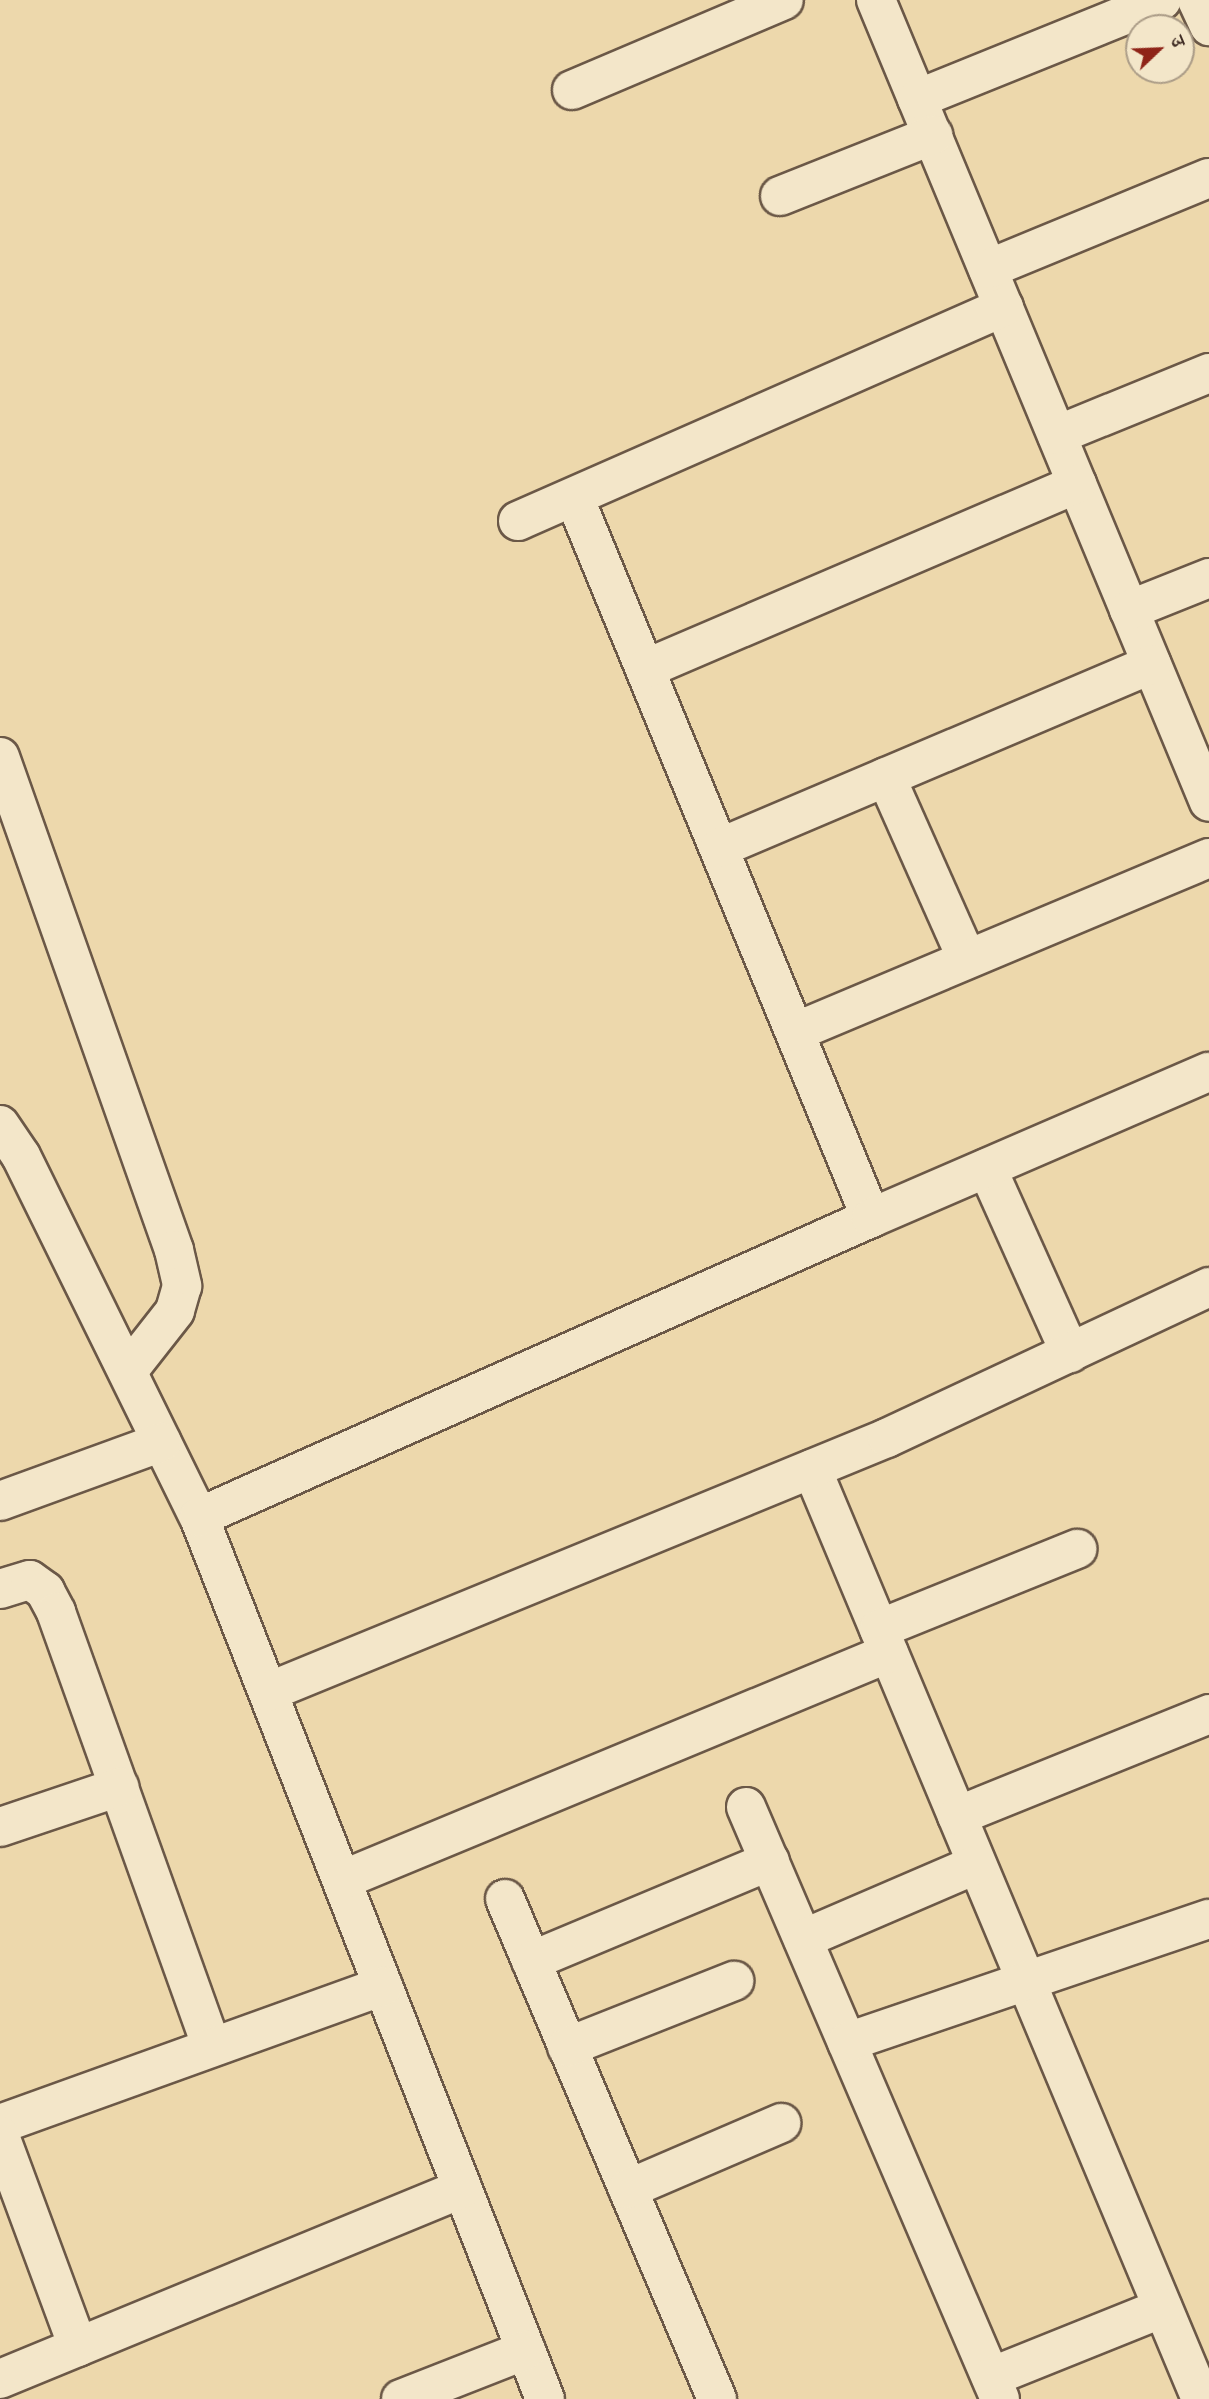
<!DOCTYPE html>
<meta charset="utf-8">
<style>
body{margin:0}
#map{position:relative;width:1209px;height:2399px;overflow:hidden;background:#edd8ac;font-family:"IM FELL Double Pica","Noto Serif Devanagari",serif}
div>[style]{position:absolute}
[style*='--x']{left:calc(var(--x)*1px);top:calc(var(--y)*1px);width:calc(var(--w)*1px);rotate:calc(var(--a)*1deg)}
.roads{filter:drop-shadow(2px 0 #6b5847) drop-shadow(-2px 0 #6b5847) drop-shadow(0 2px #6b5847) drop-shadow(0 -2px #6b5847)}
.minor>*{height:38px;margin:-19px;padding:0 19px;transform-origin:19px;border-radius:19px;background:#f3e6c9}
span{translate:-50% -50%;white-space:nowrap;text-align:center;line-height:1.15;-webkit-text-stroke:5px #f3e6c9;paint-order:stroke}
.north{position:absolute;left:1125px;top:14px;width:70px;height:70px;box-sizing:border-box;background:#f3e6c9;border:2px solid #ab9c87;border-radius:50%;rotate:67deg;font-size:19px;font-weight:700;line-height:28px;text-align:center;color:#402d25}
.north::after{content:'';display:block;margin:auto;width:24px;height:32px;background:#8f2418;clip-path:polygon(50% 0,100% 100%,50% 72%,0 100%)}
</style>
<div id="map">
<div class="roads">
<div class="minor">
<div style="--x:876;--y:0;--w:868;--a:67.45"></div>
<div style="--x:1197;--y:0;--w:29;--a:65"></div>
<div style="--x:572;--y:90;--w:230;--a:-23"></div>
<div style="--x:917;--y:99;--w:264;--a:-22"></div>
<div style="--x:780;--y:196;--w:165;--a:-21.7"></div>
<div style="--x:988;--y:269;--w:239;--a:-22.4"></div>
<div style="--x:1057;--y:435;--w:164;--a:-22.2"></div>
<div style="--x:574;--y:497;--w:780;--a:67.61"></div>
<div style="--x:518;--y:521;--w:531;--a:-23.77"></div>
<div style="--x:1129;--y:610;--w:86;--a:-21.8"></div>
<div style="--x:645;--y:669;--w:470;--a:-23.2"></div>
<div style="--x:0;--y:757;--w:523;--a:70.56"></div>
<div style="--x:174;--y:1250;--w:37;--a:77"></div>
<div style="--x:182;--y:1286;--w:26;--a:106"></div>
<div style="--x:175;--y:1311;--w:76;--a:128.1"></div>
<div style="--x:886;--y:777;--w:199;--a:66"></div>
<div style="--x:719;--y:848;--w:470;--a:-23"></div>
<div style="--x:795;--y:1032;--w:449;--a:-22.8"></div>
<div style="--x:0;--y:1125;--w:37;--a:56"></div>
<div style="--x:21;--y:1156;--w:402;--a:63.8"></div>
<div style="--x:199;--y:1517;--w:947;--a:68.58"></div>
<div style="--x:987;--y:1168;--w:203;--a:65.8"></div>
<div style="--x:812;--y:1469;--w:1008;--a:67.3"></div>
<div style="--x:0;--y:1501;--w:172;--a:-20"></div>
<div style="--x:199;--y:1517;--w:736;--a:-23.99"></div>
<div style="--x:871;--y:1218;--w:368;--a:-23.4"></div>
<div style="--x:0;--y:1589;--w:31;--a:-17"></div>
<div style="--x:30;--y:1580;--w:19;--a:36"></div>
<div style="--x:45;--y:1591;--w:24;--a:62"></div>
<div style="--x:56;--y:1612;--w:462;--a:70.3"></div>
<div style="--x:879;--y:1629;--w:214;--a:-22"></div>
<div style="--x:268;--y:1692;--w:669;--a:-22.31"></div>
<div style="--x:887;--y:1438;--w:356;--a:-25.1"></div>
<div style="--x:746;--y:1807;--w:644;--a:66.78"></div>
<div style="--x:957;--y:1816;--w:272;--a:-22"></div>
<div style="--x:0;--y:1827;--w:126;--a:-18.6"></div>
<div style="--x:342;--y:1880;--w:592;--a:-22.54"></div>
<div style="--x:505;--y:1899;--w:543;--a:67.02"></div>
<div style="--x:803;--y:1939;--w:189;--a:-23.3"></div>
<div style="--x:531;--y:1961;--w:259;--a:-22.7"></div>
<div style="--x:847;--y:2042;--w:382;--a:-18.8"></div>
<div style="--x:567;--y:2047;--w:180;--a:-21.6"></div>
<div style="--x:0;--y:2124;--w:407;--a:-19.8"></div>
<div style="--x:0;--y:2136;--w:225;--a:69.7"></div>
<div style="--x:628;--y:2189;--w:167;--a:-23.3"></div>
<div style="--x:991;--y:2377;--w:185;--a:-21.9"></div>
<div style="--x:0;--y:2379;--w:500;--a:-22.4"></div>
<div style="--x:401;--y:2399;--w:134;--a:-21.4"></div>
</div>
</div>
<div class="north">उ</div>
</div>
